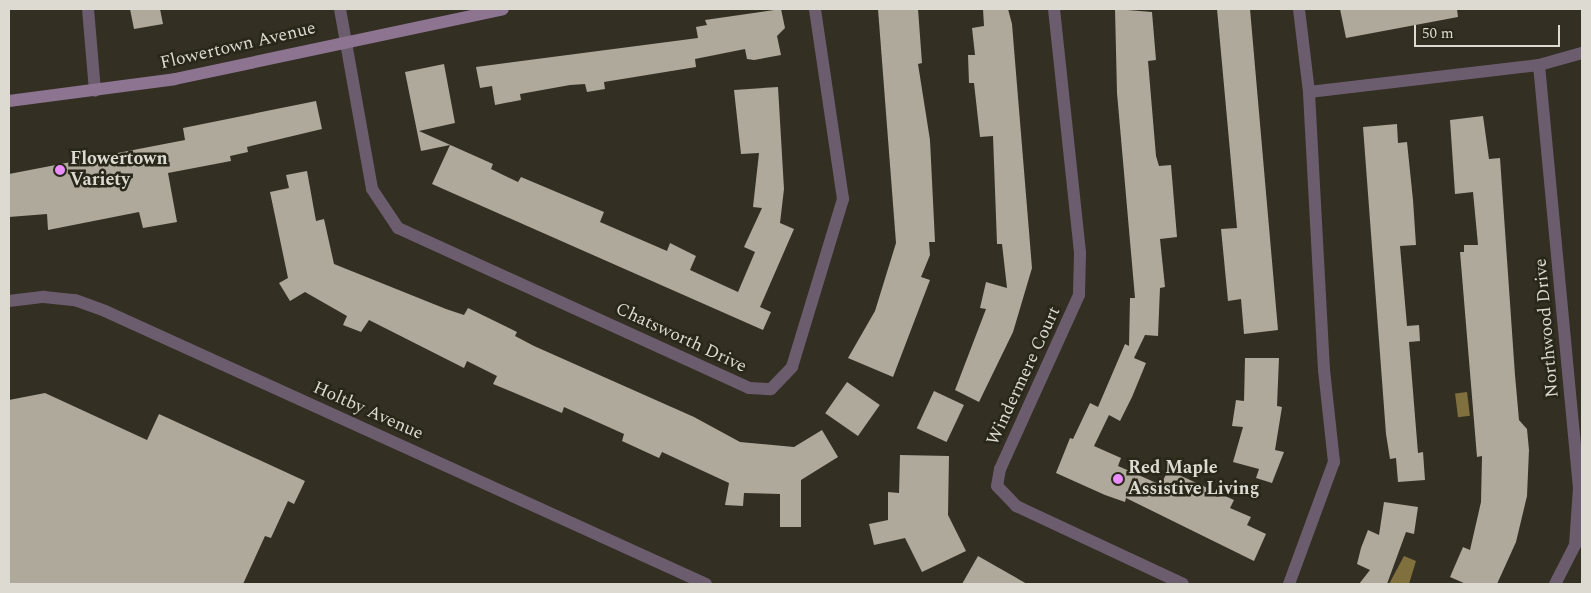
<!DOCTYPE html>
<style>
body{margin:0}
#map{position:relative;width:1591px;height:593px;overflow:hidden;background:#332f23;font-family:Spectral,serif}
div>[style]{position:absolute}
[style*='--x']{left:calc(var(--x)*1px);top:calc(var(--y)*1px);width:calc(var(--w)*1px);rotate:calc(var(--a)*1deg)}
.water>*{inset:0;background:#80703d;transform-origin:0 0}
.building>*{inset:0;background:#aea99a;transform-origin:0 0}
.street>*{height:12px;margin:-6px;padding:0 6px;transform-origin:6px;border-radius:6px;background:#6c5d6e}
.secondary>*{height:12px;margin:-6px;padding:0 6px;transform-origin:6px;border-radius:6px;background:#8d7591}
.dots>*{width:14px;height:14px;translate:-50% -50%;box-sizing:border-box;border:2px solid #29261a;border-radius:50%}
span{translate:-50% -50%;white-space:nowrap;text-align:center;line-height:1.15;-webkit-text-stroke:5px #29261a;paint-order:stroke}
.street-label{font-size:18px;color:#dddad2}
.poi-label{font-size:18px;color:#dddad2;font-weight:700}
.left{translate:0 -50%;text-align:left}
.frame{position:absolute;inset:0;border:10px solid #dddad2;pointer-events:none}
.scale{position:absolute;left:1414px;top:25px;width:146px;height:22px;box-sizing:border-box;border:2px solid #dddad2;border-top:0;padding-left:6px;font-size:15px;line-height:18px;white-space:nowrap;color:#dddad2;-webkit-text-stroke:4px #29261a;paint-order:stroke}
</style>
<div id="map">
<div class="water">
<div style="left:1467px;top:392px;width:24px;height:12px;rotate:83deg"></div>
<div style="clip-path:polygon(1404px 556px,1416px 561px,1409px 584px,1389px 584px)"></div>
</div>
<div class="building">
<div style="clip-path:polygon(130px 9px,160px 9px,163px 24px,134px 29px)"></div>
<div style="clip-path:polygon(781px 9px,785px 28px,777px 36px,781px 55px,754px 60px,747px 59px,745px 49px,695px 59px,696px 67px,604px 82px,605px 89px,587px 92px,585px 84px,570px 85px,520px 94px,521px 100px,495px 105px,492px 86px,480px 88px,476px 67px,698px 38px,696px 27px,707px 25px,705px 20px)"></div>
<div style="clip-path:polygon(878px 9px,918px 9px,922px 63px,918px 64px,930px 140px,935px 242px,929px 242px,930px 255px,921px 277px,930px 280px,893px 377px,848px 358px,875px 311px,896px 243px)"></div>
<div style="clip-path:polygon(983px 9px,1008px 9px,1012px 24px,1032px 268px,1013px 332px,979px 402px,955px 390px,986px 309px,980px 308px,986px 282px,1007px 288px,1002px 244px,997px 244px,993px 136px,980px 137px,974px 83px,969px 83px,968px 55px,975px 55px,972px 28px,984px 26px)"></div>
<div style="clip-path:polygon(1115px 9px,1152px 12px,1156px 60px,1148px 61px,1156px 156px,1159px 166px,1171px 165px,1177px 237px,1160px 239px,1165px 287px,1160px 288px,1158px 336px,1145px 335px,1134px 358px,1146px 363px,1132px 397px,1120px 421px,1109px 415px,1094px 446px,1121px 458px,1118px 466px,1161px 485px,1168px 470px,1234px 500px,1230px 508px,1251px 517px,1247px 525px,1266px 534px,1254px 561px,1126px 498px,1125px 502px,1105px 495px,1056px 473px,1070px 438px,1073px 439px,1090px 403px,1098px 407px,1125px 344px,1129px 346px,1130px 298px,1135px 298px,1117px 93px)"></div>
<div style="clip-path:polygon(1217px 9px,1250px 9px,1278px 330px,1244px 334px,1241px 299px,1228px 301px,1221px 229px,1237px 228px)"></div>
<div style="clip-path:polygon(1340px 9px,1457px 9px,1458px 17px,1346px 38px)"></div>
<div style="clip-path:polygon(444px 64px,455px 123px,419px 131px,493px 164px,491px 169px,518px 182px,521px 177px,604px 212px,600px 222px,667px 251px,670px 243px,696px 256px,690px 270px,738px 292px,755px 252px,744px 247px,762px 208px,753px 207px,759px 153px,741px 154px,734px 90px,778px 87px,784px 189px,780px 223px,794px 229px,760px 307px,771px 312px,763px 330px,432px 184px,450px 145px,421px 151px,405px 72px)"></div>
<div style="clip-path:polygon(316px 101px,322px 129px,247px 147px,248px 152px,230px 156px,231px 161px,168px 173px,177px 222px,143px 228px,139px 212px,48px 230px,47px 214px,9px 217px,9px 174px,185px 140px,183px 128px)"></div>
<div style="clip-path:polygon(1483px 116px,1489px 159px,1500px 158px,1515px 375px,1519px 420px,1527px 429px,1529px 450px,1527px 496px,1516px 542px,1497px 584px,1466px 584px,1450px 577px,1463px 547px,1470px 550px,1481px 502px,1482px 456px,1477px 457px,1460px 252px,1464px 252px,1464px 245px,1478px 245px,1473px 192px,1455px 194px,1450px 120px)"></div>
<div style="clip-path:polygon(1397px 124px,1398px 143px,1407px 142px,1413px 200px,1416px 245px,1400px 246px,1407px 326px,1419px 325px,1420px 341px,1409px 342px,1418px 453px,1423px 452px,1425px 480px,1398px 482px,1396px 458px,1390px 459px,1386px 434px,1363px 127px)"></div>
<div style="clip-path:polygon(307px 171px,316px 221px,324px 219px,334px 264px,446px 309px,464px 315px,468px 308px,517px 332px,515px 336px,534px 346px,694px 417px,740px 442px,794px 447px,822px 430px,838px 457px,801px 480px,801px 527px,780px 527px,780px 494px,744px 493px,743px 506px,725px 505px,729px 483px,662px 452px,659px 458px,622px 441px,624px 434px,564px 407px,562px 413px,510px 391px,493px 384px,497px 376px,467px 361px,464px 368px,369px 320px,361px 332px,343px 325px,347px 316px,305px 292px,290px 301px,279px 283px,288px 278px,270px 192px,289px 188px,286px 175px)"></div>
<div style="clip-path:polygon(1245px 358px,1279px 358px,1277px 406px,1282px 407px,1275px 450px,1284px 452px,1272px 483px,1256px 478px,1259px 469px,1233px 462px,1243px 427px,1232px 426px,1236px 400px,1244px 401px)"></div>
<div style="left:847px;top:382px;width:40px;height:38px;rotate:35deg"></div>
<div style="left:934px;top:391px;width:33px;height:41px;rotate:25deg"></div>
<div style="clip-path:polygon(45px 393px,147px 440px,159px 414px,305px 481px,294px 504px,288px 501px,271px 538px,265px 536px,243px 584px,9px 584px,9px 400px)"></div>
<div style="clip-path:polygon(900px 455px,949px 456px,948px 515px,966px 551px,922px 572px,905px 538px,874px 545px,869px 524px,888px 520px,888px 492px,899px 493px)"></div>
<div style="clip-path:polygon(1384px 502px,1418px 507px,1414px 534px,1406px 532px,1387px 584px,1359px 584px,1370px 570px,1357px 564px,1361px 548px,1368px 530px,1379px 535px)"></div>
<div style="clip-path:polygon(978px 556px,1027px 584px,962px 584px)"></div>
</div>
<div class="street">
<div style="--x:88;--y:9;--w:82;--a:85.1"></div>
<div style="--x:340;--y:9;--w:183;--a:79.9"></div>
<div style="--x:372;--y:189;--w:47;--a:56.3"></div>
<div style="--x:398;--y:228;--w:386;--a:24.5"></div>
<div style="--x:749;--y:388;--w:22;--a:3"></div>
<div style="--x:771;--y:389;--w:30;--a:-46"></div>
<div style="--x:792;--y:367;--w:176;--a:-73.1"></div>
<div style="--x:843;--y:199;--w:192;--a:-98.4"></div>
<div style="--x:1054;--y:9;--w:245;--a:83.9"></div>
<div style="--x:1080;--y:253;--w:42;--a:91.4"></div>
<div style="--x:1079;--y:295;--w:191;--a:114.4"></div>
<div style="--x:1000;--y:469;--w:17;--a:100"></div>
<div style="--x:997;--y:486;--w:28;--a:46"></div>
<div style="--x:1016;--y:506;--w:184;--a:25"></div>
<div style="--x:1539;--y:65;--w:425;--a:84.6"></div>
<div style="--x:1579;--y:488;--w:57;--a:94"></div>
<div style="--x:1575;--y:545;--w:44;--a:117.1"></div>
<div style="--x:1309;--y:92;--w:232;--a:-6.7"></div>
<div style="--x:1539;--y:65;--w:45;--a:-15.6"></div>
<div style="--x:9;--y:301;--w:35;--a:-7"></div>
<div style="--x:44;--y:297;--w:31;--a:6"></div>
<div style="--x:75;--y:300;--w:32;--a:20"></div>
<div style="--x:105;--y:311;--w:660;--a:24.43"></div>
<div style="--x:1289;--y:584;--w:130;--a:-69.8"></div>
<div style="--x:1334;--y:462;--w:93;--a:-96.2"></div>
<div style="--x:1324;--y:370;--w:278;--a:-93.1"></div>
<div style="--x:1309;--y:92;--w:84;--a:-96.9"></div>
</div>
<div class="secondary">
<div style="--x:9;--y:101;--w:167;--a:-7.5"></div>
<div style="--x:175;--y:79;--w:335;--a:-12"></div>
</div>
<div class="dots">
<div style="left:60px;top:170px;background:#eb8dfc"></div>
<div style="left:1118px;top:479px;background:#eb8dfc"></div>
</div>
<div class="street-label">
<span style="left:238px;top:46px;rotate:-13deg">Flowertown Avenue</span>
<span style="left:1547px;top:328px;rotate:-95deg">Northwood Drive</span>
<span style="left:681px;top:338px;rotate:25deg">Chatsworth Drive</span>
<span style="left:1024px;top:376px;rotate:-65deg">Windermere Court</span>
<span style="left:368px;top:411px;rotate:24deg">Holtby Avenue</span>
</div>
<div class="poi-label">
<span class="left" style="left:70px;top:170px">Flowertown<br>Variety</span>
<span class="left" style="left:1128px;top:479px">Red Maple<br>Assistive Living</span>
</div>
<div class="frame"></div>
<div class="scale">50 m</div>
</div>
